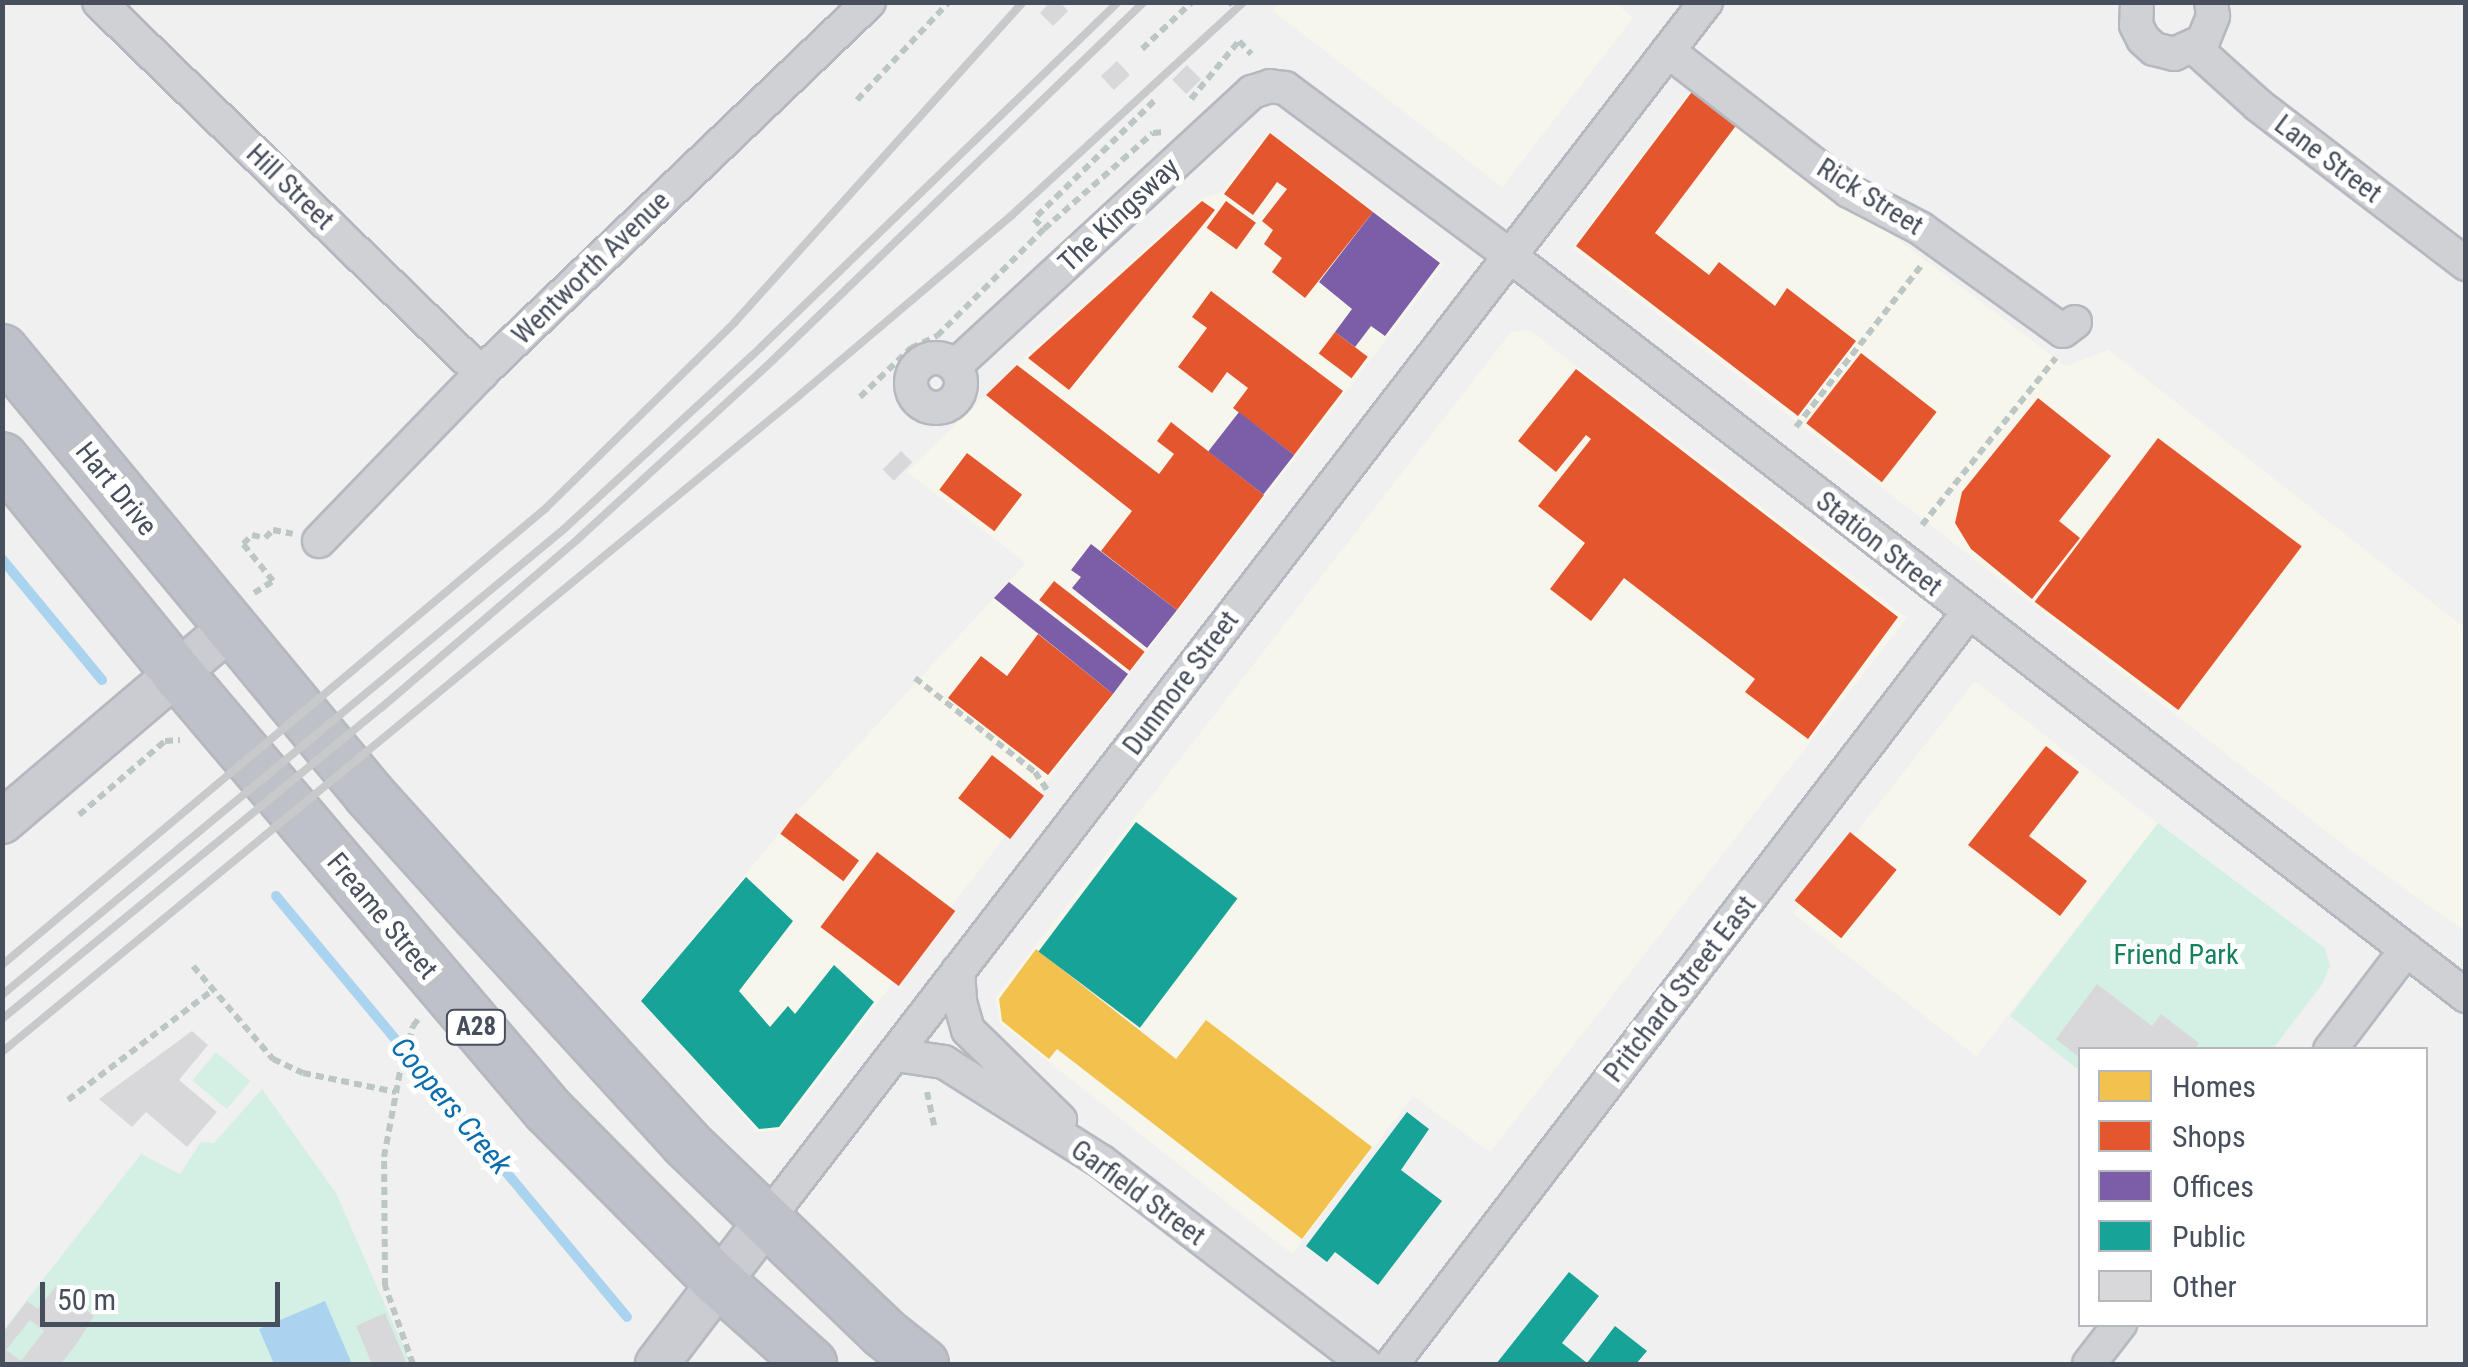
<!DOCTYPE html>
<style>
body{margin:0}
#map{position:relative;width:2468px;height:1367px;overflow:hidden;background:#f1f0f0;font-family:"Roboto Condensed",sans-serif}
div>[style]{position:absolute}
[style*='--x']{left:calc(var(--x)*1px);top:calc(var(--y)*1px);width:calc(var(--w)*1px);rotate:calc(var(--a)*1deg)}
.commercial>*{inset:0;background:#f7f6ec;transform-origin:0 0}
.green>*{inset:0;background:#d4f0e4;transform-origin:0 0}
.water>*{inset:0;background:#a9d3ef}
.homes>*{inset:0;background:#f2c14e}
.shops>*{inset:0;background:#e4572e;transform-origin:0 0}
.offices>*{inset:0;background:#7b5ea7;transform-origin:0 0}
.public>*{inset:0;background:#17a398;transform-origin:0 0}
.stream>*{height:10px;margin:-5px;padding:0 5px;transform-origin:5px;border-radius:5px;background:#a9d3ef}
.building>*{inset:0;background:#d8d8db;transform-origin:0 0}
.path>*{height:6px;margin-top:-3px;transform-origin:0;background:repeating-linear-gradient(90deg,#bbc6c5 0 8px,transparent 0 13px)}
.roads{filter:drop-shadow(2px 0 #b6b8c0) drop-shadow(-2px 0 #b6b8c0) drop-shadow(0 2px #b6b8c0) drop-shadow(0 -2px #b6b8c0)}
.minor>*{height:32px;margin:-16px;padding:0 16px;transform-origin:16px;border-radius:16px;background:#cfd1d4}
.minor>.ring{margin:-16px;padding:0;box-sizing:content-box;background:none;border:32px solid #cfd1d4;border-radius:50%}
.major>*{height:42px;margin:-21px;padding:0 21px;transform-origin:21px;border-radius:21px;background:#caccd1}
.highway>*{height:50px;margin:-25px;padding:0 25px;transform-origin:25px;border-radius:25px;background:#bfc1c8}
.rail>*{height:8px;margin:-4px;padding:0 4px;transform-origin:4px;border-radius:4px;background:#c8c9cb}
.path-bridge>*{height:6px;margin-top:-3px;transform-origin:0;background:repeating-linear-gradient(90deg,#bbc6c5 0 8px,transparent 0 13px)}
span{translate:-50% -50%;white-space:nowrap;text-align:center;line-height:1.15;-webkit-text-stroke:10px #fff;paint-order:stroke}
.shield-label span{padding:2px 8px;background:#fff;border:2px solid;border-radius:8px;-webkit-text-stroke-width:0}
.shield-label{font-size:25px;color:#474f5d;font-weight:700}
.street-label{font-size:28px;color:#474f5d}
.park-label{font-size:28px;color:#15815f}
.water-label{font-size:30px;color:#0a6eae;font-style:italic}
.frame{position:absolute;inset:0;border:5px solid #474f5d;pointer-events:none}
.legend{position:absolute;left:2078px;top:1047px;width:350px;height:280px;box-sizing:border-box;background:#fff;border:2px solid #b5b9be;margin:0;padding:12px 18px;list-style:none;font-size:30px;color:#474f5d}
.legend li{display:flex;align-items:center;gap:20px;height:50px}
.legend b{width:50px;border:2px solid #b5b9be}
.scale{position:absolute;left:40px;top:1282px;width:240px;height:45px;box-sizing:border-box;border:5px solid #474f5d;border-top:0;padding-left:12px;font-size:30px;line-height:35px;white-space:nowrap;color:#474f5d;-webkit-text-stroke:8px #fff;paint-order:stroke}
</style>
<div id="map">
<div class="commercial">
<div style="clip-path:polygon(1282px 2px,1614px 2px,1633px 18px,1502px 187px,1273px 11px)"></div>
<div style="clip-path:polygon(1694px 86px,2066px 366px,2109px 350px,2465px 628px,2465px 931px,2357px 855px,1572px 248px)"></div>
<div style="clip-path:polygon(1269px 131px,1444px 264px,780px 1130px,758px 1132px,641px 1001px,796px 813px,1026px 563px,907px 472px,1026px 356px,1202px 198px,1221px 193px)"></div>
<div style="clip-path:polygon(1529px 330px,1907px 618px,1490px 1152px,1413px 1096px,1292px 1254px,1000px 1023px,995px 998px,1511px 332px)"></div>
<div style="left:1975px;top:681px;width:232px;height:295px;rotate:38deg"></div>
</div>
<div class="green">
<div style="clip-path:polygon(2158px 823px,2325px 948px,2330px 966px,2323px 983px,2273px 1049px,2080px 1050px,2080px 1071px,2010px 1016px)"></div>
<div style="left:216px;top:1052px;width:45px;height:37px;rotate:40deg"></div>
<div style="clip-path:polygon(262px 1089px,336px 1193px,411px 1364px,3px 1364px,2px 1332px,141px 1154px,180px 1174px,201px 1142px,214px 1143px)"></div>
</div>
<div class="water">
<div style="clip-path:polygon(325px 1301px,352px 1364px,274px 1364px,259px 1329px)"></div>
</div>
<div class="homes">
<div style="clip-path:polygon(1036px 949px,1176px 1059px,1206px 1020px,1372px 1147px,1302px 1239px,1057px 1049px,1049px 1059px,1002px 1021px,999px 999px)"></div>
</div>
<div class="shops">
<div style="clip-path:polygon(1694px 89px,1738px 123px,1655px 233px,1709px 275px,1719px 262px,1775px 306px,1787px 288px,1856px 341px,1798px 416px,1576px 246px)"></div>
<div style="clip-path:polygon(1270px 133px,1373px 212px,1305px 298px,1272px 272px,1282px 258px,1264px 244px,1273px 230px,1262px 221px,1287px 189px,1277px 182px,1253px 215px,1224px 194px)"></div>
<div style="clip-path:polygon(1202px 201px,1215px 210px,1069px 390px,1028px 358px)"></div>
<div style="left:1226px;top:201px;width:37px;height:33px;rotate:36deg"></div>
<div style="clip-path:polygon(1211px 291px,1343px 391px,1294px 455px,1233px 408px,1248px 388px,1227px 372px,1212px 393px,1178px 367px,1207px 328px,1192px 317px)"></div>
<div style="left:1335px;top:332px;width:41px;height:27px;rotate:37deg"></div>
<div style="left:1861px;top:353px;width:96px;height:89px;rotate:38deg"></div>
<div style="clip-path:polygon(1017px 365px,1159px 474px,1174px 454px,1157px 441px,1171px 422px,1264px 495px,1177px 610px,1101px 551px,1132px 511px,986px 395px)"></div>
<div style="clip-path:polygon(1576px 369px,1898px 617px,1808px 739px,1745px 692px,1755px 679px,1624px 578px,1591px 621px,1550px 589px,1585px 543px,1538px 506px,1591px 439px,1586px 435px,1556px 472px,1518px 441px)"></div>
<div style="clip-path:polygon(2038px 398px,2111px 456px,2059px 521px,2080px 538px,2032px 599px,1971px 549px,1955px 523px,1962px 492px)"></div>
<div style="left:2158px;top:438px;width:180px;height:205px;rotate:37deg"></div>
<div style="left:967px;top:453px;width:69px;height:46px;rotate:37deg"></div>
<div style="left:1054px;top:581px;width:115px;height:24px;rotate:38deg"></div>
<div style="clip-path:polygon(1038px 634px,1113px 694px,1048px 775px,948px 698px,981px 656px,1007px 676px)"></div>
<div style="clip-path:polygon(2046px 746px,2079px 772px,2029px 836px,2087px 881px,2060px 916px,1968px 845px)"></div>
<div style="left:992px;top:755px;width:66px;height:55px;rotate:38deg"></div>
<div style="left:796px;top:813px;width:79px;height:26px;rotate:37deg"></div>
<div style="left:1850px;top:832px;width:60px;height:88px;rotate:39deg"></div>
<div style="left:877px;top:852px;width:98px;height:94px;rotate:37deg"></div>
</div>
<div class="offices">
<div style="clip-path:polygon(1373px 212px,1440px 263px,1385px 336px,1371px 326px,1355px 347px,1335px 332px,1352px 309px,1319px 282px)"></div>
<div style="left:1239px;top:412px;width:70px;height:50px;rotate:38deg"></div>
<div style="clip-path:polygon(1091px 544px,1177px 610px,1147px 648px,1072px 588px,1081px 577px,1071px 570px)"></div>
<div style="clip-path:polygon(1009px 582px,1128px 674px,1113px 694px,994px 598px)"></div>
</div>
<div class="public">
<div style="left:1136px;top:822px;width:127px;height:162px;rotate:37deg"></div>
<div style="clip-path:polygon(746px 877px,793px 921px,739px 991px,770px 1027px,788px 1006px,795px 1014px,834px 965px,874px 1002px,779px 1127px,759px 1129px,641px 1001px)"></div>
<div style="clip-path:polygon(1407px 1112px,1429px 1129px,1401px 1170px,1442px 1201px,1378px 1285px,1335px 1252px,1327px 1262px,1306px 1246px)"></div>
<div style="clip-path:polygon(1569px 1272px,1599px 1296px,1562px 1343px,1587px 1363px,1615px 1326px,1647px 1351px,1636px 1364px,1496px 1364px)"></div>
</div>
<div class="stream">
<div style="--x:2;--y:559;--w:157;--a:50.4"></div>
<div style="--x:276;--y:896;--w:548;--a:50.18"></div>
</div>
<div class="building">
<div style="clip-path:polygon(1050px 2px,1060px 2px,1068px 11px,1053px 26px,1040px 13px)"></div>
<div style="left:1117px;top:61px;width:19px;height:22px;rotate:47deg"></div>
<div style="left:1187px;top:65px;width:20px;height:21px;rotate:45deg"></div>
<div style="left:901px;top:451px;width:16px;height:26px;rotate:45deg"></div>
<div style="clip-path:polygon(2097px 984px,2152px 1026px,2161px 1014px,2199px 1043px,2194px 1050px,2080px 1050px,2080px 1058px,2056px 1039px)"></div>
<div style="clip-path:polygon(192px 1031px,208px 1045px,179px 1080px,217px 1112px,187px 1147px,146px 1112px,132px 1127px,99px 1099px)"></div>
<div style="clip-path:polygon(evenodd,56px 1286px,94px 1316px,78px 1342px,61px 1364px,2px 1364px,2px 1334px,27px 1301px,38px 1309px,56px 1286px,30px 1320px,44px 1331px,21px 1361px,6px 1350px,30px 1320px)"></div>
<div style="clip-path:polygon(385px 1313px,407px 1364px,372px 1364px,356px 1326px)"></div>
</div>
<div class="path">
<div style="--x:1230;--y:2;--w:4;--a:56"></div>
<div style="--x:1142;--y:49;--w:69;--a:-43.2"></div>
<div style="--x:857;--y:100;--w:134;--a:-46.8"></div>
<div style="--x:1154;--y:101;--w:168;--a:135.5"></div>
<div style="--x:1034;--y:219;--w:14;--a:45"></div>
<div style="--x:1044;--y:229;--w:145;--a:-41.4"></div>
<div style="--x:1153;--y:133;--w:11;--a:-5"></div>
<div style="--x:860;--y:397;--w:71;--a:-43.9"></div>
<div style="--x:911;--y:348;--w:29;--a:-25"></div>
<div style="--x:937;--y:336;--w:151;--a:-45"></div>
<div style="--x:1796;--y:427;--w:204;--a:-52.2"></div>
<div style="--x:1922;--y:525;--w:214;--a:-51.3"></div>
<div style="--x:254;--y:593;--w:22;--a:-32"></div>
<div style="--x:273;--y:581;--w:48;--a:-129"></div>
<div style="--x:243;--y:544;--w:13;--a:-45"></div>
<div style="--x:252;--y:535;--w:13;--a:13"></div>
<div style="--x:265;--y:538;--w:11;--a:-45"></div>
<div style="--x:273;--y:530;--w:20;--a:11"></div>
<div style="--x:915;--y:678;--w:152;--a:38.1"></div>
<div style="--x:1035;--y:772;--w:25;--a:56"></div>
<div style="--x:79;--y:815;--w:113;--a:-40.7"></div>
<div style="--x:165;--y:741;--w:15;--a:-4"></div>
<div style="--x:193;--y:966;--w:123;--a:49.3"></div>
<div style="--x:273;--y:1059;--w:33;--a:25"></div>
<div style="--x:303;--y:1073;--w:95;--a:11.5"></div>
<div style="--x:927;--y:1092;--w:35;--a:78"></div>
<div style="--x:68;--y:1100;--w:182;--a:-37.2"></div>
<div style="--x:413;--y:1364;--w:83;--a:-109.7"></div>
<div style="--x:385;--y:1286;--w:129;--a:-90.4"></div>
<div style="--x:384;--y:1157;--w:93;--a:-79.4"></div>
<div style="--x:401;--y:1066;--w:42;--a:-73.3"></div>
<div style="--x:413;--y:1026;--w:11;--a:-52"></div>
</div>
<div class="roads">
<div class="minor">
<div style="--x:99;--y:2;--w:533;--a:44.16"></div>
<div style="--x:2137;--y:2;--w:23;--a:92"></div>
<div style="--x:2136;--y:25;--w:16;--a:63"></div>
<div style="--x:2143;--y:39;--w:15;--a:42"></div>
<div style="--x:2154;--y:49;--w:21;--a:14"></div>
<div style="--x:2174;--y:54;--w:32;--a:-24"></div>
<div style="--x:2203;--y:41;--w:27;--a:-68"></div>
<div style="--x:2213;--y:16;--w:14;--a:-98"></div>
<div style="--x:2195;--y:48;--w:85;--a:42.1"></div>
<div style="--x:2258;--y:105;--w:262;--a:37.4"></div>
<div style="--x:1668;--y:51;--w:229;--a:37.7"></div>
<div style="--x:1849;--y:191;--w:80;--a:27.5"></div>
<div style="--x:1920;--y:228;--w:176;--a:35.8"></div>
<div style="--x:2063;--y:331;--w:15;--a:-37"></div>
<div class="ring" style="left:911px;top:358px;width:18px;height:18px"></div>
<div style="--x:955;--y:366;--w:404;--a:-42.7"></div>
<div style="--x:1252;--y:92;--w:19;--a:-18"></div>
<div style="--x:1270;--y:86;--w:15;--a:8"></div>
<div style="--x:1285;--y:88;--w:281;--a:36.7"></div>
<div style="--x:1510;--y:256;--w:1209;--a:37.74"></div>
<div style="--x:319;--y:541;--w:233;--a:-46"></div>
<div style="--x:481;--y:373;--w:537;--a:-43.72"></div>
<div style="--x:958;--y:971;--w:31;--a:86"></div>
<div style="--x:960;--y:1002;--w:29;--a:74"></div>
<div style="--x:968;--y:1030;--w:129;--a:44.4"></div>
<div style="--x:2330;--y:1050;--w:126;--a:-52.8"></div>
<div style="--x:895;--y:1055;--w:49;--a:8.1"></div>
<div style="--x:944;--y:1062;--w:187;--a:32.3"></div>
<div style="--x:1102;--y:1162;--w:332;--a:37.5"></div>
<div style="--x:765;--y:1222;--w:1541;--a:-52.36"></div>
<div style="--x:1392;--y:1364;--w:946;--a:-52.51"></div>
<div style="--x:2089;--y:1364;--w:51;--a:-52.2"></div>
</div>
<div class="major">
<div style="--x:2;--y:822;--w:301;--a:-40.4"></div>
<div style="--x:657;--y:1364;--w:178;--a:-52.7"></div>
</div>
<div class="highway">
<div style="--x:2;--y:350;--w:576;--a:50.42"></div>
<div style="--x:369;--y:794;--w:164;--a:48"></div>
<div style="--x:479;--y:916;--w:307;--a:47.6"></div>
<div style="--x:686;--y:1143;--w:274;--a:43.8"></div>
<div style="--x:884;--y:1333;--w:50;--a:38.5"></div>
<div style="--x:2;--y:458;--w:279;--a:50.8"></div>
<div style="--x:178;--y:674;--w:572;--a:49.68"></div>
<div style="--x:548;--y:1110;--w:241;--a:45.2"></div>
<div style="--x:718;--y:1281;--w:125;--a:41.7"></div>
</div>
</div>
<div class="rail">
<div style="--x:2;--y:965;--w:710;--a:-40.03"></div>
<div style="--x:546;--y:508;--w:264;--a:-44.5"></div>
<div style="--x:734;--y:323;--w:432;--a:-48"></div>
<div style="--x:2;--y:995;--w:730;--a:-39.66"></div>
<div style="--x:564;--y:529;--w:268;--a:-42.7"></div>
<div style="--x:761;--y:347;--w:496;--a:-44"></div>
<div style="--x:2;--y:1019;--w:490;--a:-39.4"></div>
<div style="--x:381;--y:708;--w:261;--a:-40.6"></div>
<div style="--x:579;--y:538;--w:263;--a:-42.5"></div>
<div style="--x:773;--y:360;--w:516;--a:-43.98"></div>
<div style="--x:2;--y:1052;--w:1035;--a:-39.47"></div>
<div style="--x:801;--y:394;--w:277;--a:-40.3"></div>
<div style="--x:1012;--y:215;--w:315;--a:-42.6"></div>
</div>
<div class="path-bridge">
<div style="--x:1191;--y:99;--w:75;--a:-50.4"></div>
<div style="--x:1239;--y:41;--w:18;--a:47"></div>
</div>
<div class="shield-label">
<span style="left:476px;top:1027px">A28</span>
</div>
<div class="street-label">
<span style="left:2328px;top:159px;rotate:37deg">Lane Street</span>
<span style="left:290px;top:187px;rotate:44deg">Hill Street</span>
<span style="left:1870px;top:197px;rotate:32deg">Rick Street</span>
<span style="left:1119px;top:215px;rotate:-43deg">The Kingsway</span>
<span style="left:591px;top:268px;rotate:-44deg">Wentworth Avenue</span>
<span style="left:116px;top:489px;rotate:51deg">Hart Drive</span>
<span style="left:1879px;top:544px;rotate:38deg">Station Street</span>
<span style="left:1181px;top:683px;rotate:-53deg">Dunmore Street</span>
<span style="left:382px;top:916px;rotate:50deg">Freame Street</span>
<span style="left:1680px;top:989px;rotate:-52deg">Pritchard Street East</span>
<span style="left:1138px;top:1193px;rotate:36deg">Garfield Street</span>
</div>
<div class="park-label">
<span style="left:2176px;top:955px">Friend Park</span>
</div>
<div class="water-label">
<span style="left:451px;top:1106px;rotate:50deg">Coopers Creek</span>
</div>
<div class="frame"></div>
<ul class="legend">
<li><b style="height:28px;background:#f2c14e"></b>Homes</li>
<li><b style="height:28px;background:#e4572e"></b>Shops</li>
<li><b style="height:28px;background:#7b5ea7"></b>Offices</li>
<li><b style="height:28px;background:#17a398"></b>Public</li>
<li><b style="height:28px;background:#d8d8db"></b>Other</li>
</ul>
<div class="scale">50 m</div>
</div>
